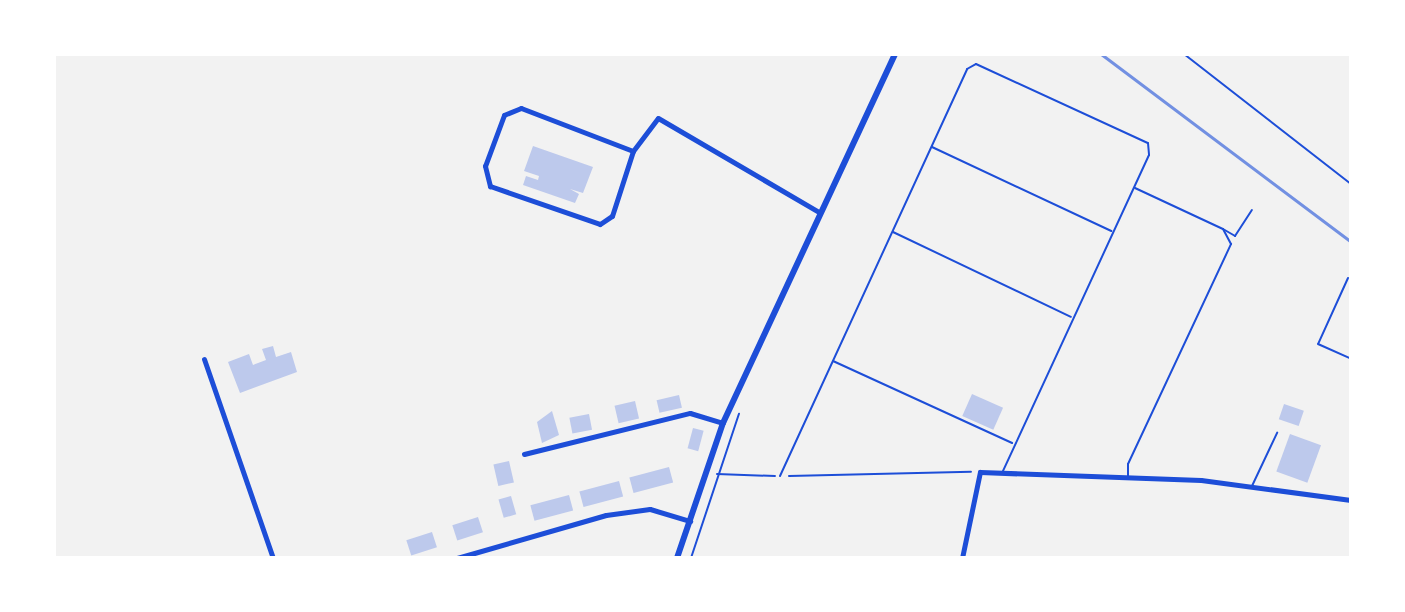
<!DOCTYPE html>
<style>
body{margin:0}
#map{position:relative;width:1405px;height:612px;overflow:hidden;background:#f2f2f2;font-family:"Zilla Slab",serif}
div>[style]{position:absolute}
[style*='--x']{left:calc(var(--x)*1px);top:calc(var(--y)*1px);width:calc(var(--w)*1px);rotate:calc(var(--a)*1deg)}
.building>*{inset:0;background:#bdc9ec;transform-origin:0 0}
.path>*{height:2px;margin:-1px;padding:0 1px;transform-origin:1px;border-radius:1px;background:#1d4ed8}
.service>*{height:2px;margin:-1px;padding:0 1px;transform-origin:1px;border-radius:1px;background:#1d4ed8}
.minor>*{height:5px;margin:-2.5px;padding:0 2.5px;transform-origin:2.5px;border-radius:2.5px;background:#1d4ed8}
.tertiary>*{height:6px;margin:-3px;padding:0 3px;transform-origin:3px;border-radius:3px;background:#1d4ed8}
.rail>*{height:3px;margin:-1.5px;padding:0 1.5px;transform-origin:1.5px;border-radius:1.5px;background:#7290e2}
span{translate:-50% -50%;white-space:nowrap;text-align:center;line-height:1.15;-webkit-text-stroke:6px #fff;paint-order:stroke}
.frame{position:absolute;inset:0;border:56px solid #fff;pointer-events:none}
</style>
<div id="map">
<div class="building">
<div style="clip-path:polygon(533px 146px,593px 167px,583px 193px,570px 189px,579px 194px,575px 203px,523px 185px,526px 176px,538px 180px,539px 176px,524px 171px)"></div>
<div style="clip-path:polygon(273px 346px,276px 357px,291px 352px,297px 372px,240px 393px,228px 362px,249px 354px,253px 365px,266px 360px,262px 349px)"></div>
<div style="left:972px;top:394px;width:34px;height:24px;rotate:24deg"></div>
<div style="left:679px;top:395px;width:13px;height:23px;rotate:77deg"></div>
<div style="left:635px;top:401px;width:18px;height:21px;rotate:77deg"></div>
<div style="left:1284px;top:404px;width:21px;height:16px;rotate:19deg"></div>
<div style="clip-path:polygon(552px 411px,559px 435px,542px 443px,537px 422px)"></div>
<div style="left:589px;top:414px;width:16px;height:20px;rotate:79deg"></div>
<div style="left:693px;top:428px;width:11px;height:21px;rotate:15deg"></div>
<div style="left:1290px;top:434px;width:33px;height:40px;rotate:20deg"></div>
<div style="left:509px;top:461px;width:22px;height:16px;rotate:77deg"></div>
<div style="left:669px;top:467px;width:16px;height:41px;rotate:75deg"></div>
<div style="left:619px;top:481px;width:16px;height:41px;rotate:75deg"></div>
<div style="left:569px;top:495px;width:16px;height:40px;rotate:75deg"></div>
<div style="left:511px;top:496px;width:19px;height:13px;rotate:74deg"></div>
<div style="left:478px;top:517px;width:16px;height:27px;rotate:72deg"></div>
<div style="left:432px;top:532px;width:16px;height:27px;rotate:72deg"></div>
</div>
<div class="path">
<div style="--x:1184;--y:54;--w:212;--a:37.9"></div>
<div style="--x:717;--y:474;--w:58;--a:2"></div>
<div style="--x:789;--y:476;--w:182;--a:-1.3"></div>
<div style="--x:691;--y:558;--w:152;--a:-71.6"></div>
</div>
<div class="service">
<div style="--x:932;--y:147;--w:198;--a:25.1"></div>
<div style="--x:1135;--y:188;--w:97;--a:25"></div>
<div style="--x:893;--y:232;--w:197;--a:25.5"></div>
<div style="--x:1348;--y:278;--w:72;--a:114.4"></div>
<div style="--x:1318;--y:344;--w:36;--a:24"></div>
<div style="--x:833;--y:361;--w:197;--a:24.6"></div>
<div style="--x:780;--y:476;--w:448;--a:-65.3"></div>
<div style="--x:967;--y:69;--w:10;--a:-29"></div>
<div style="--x:976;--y:64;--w:189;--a:24.7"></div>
<div style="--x:1148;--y:143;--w:12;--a:85"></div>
<div style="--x:1149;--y:155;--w:348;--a:114.8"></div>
<div style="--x:1128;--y:476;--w:12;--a:-90"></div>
<div style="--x:1128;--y:464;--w:243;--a:-64.9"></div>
<div style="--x:1231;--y:244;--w:17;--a:-118"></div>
<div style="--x:1223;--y:229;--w:14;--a:30"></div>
<div style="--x:1235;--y:236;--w:31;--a:-57"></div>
<div style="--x:1252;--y:486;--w:59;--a:-64.7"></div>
</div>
<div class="minor">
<div style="--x:633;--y:151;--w:120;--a:-159"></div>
<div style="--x:521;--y:108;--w:18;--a:158"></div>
<div style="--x:504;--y:115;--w:54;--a:110.4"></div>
<div style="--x:485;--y:166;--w:21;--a:76"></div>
<div style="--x:490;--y:186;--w:116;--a:19.1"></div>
<div style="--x:600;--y:224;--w:14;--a:-34"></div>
<div style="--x:612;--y:216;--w:68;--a:-72.1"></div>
<div style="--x:633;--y:151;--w:41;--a:-52.9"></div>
<div style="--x:658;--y:118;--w:186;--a:30.3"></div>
<div style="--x:204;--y:359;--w:211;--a:70.9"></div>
<div style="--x:524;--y:454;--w:171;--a:-13.9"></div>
<div style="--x:690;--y:413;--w:34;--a:17"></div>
<div style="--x:457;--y:558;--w:155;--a:-16.1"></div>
<div style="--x:606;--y:515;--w:44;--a:-7.8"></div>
<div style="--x:650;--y:509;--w:42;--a:16.7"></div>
<div style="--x:962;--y:558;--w:88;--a:-78.2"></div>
<div style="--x:980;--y:472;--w:221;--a:2.1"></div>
<div style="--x:1201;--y:480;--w:151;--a:7.6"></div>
</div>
<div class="tertiary">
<div style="--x:677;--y:558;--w:143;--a:-71.2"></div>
<div style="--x:723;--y:423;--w:407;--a:-65"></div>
</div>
<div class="rail">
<div style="--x:1101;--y:54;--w:313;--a:36.9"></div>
</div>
<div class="frame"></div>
</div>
